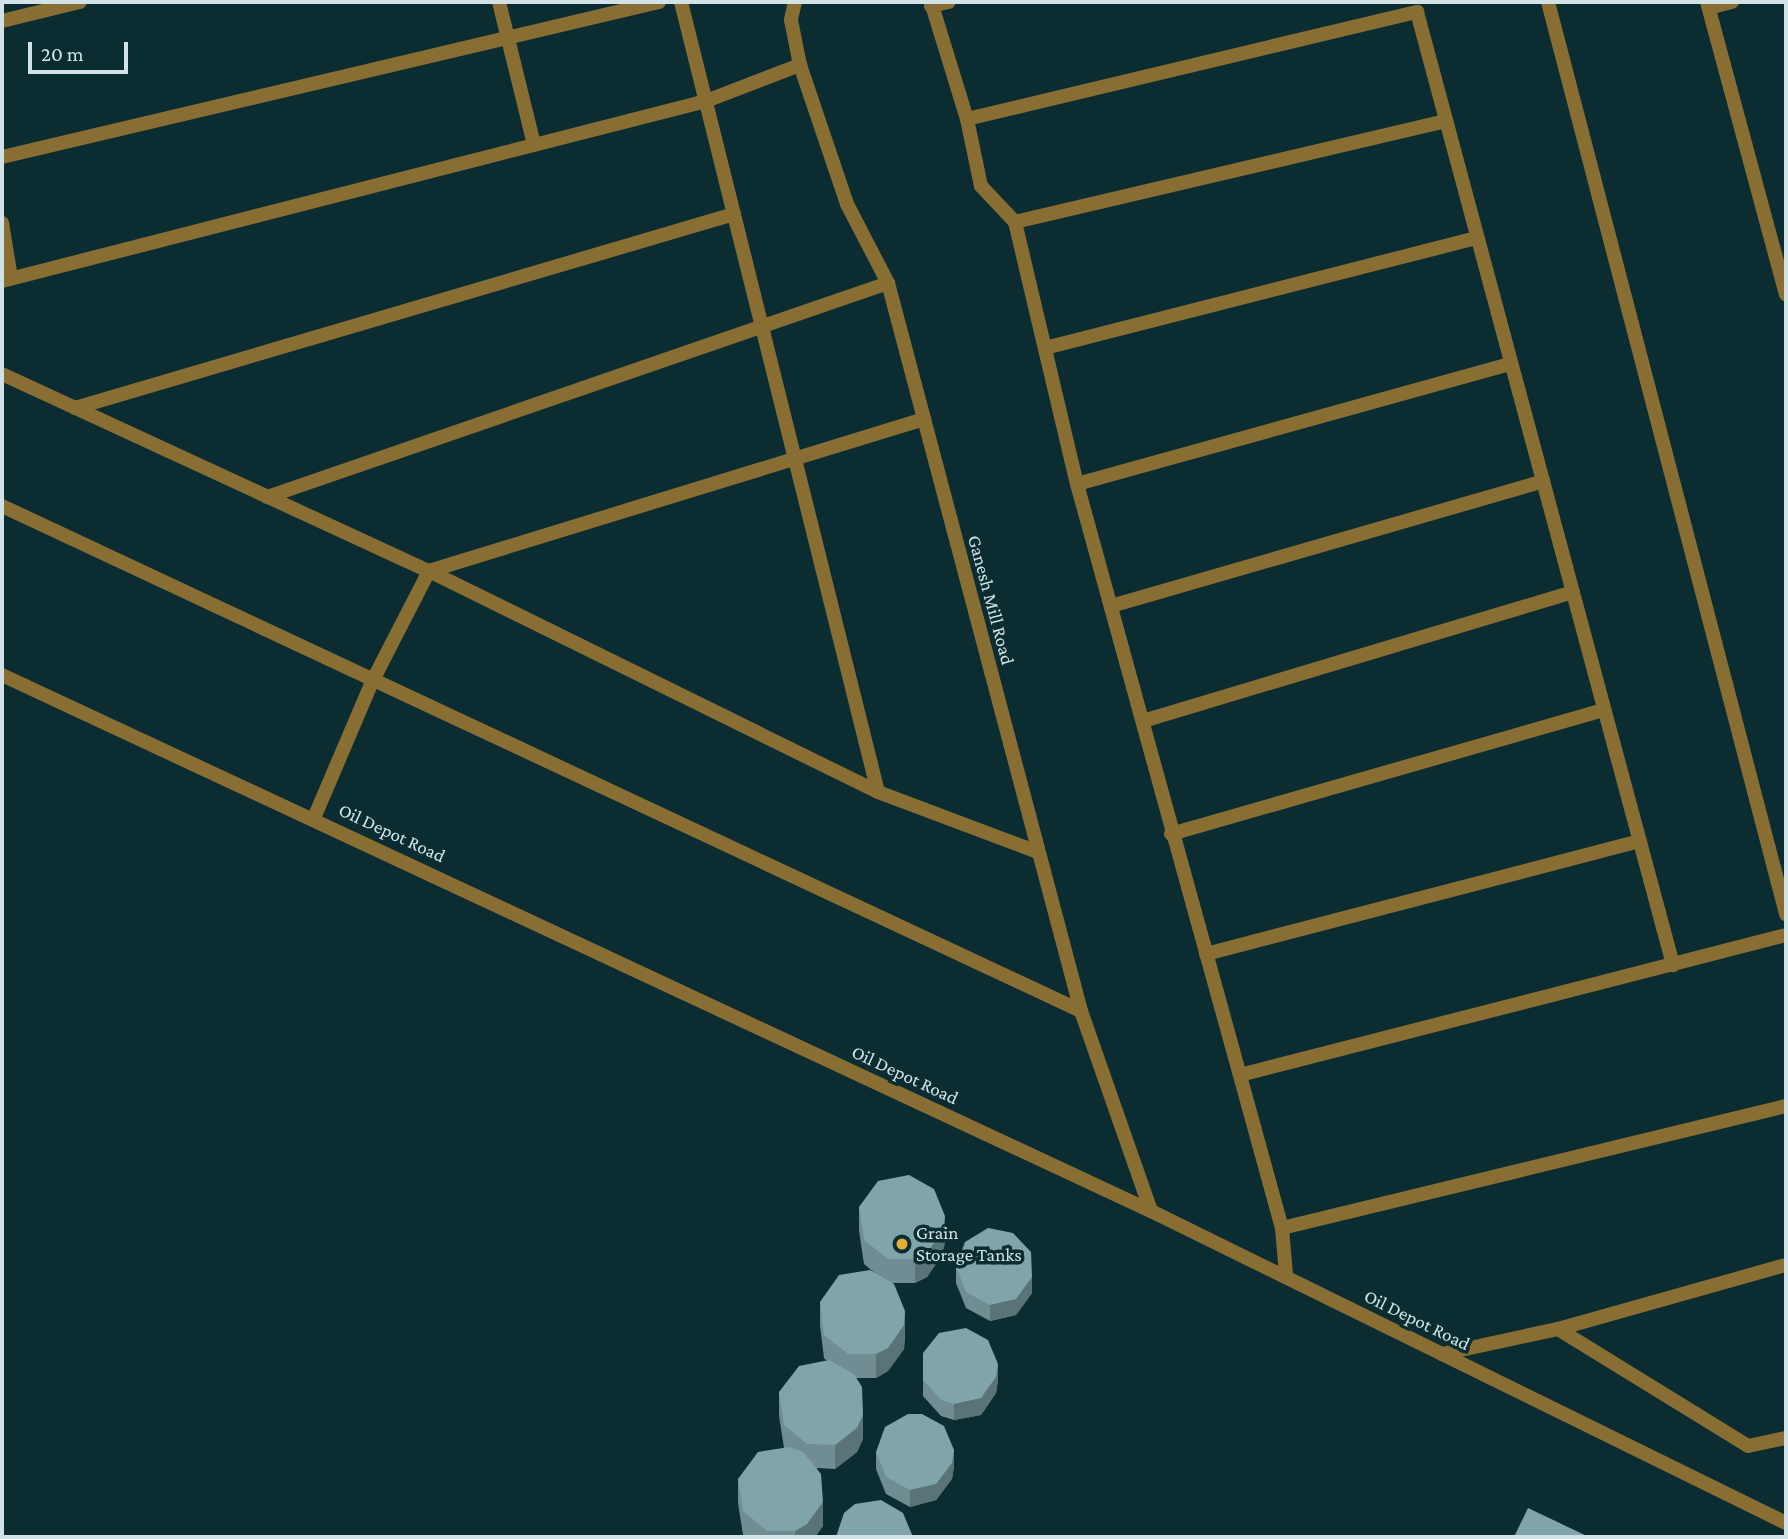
<!DOCTYPE html>
<style>
body{margin:0}
#map{position:relative;width:1788px;height:1539px;overflow:hidden;background:#0b2d32;font-family:"Crimson Pro",serif}
div>[style]{position:absolute}
[style*='--x']{left:calc(var(--x)*1px);top:calc(var(--y)*1px);width:calc(var(--w)*1px);rotate:calc(var(--a)*1deg)}
.lane>*{height:14px;margin:-7px;padding:0 7px;transform-origin:7px;border-radius:7px;background:#886e33}
.street>*{height:14px;margin:-7px;padding:0 7px;transform-origin:7px;border-radius:7px;background:#886e33}
.wall>*{inset:0;background:#6f8d92}
.shaded-wall>*{inset:0;background:#5a7377}
.building>*{inset:0;background:#81a4aa}
.dots>*{width:19px;height:19px;translate:-50% -50%;box-sizing:border-box;border:4px solid #0b2d32;border-radius:50%}
span{translate:-50% -50%;white-space:nowrap;text-align:center;line-height:1.15;-webkit-text-stroke:7px #0b2d32;paint-order:stroke}
.street-label{font-size:19px;color:#d1e3e6}
.poi-label{font-size:19px;color:#d1e3e6}
.left{translate:0 -50%;text-align:left}
.frame{position:absolute;inset:0;border:4px solid #d1e3e6;pointer-events:none}
.scale{position:absolute;left:28px;top:42px;width:100px;height:32px;box-sizing:border-box;border:4px solid #d1e3e6;border-top:0;padding-left:9px;font-size:21px;line-height:24px;white-space:nowrap;color:#d1e3e6;-webkit-text-stroke:5px #0b2d32;paint-order:stroke}
</style>
<div id="map">
<div class="lane">
<div style="--x:1558;--y:1329;--w:223;--a:31.6"></div>
<div style="--x:1748;--y:1446;--w:39;--a:-12"></div>
</div>
<div class="street">
<div style="--x:499;--y:2;--w:147;--a:76.2"></div>
<div style="--x:681;--y:2;--w:814;--a:76"></div>
<div style="--x:795;--y:2;--w:18;--a:103"></div>
<div style="--x:791;--y:20;--w:46;--a:78.7"></div>
<div style="--x:800;--y:65;--w:147;--a:71.3"></div>
<div style="--x:847;--y:204;--w:89;--a:62.6"></div>
<div style="--x:888;--y:283;--w:753;--a:75.15"></div>
<div style="--x:1081;--y:1011;--w:212;--a:70.7"></div>
<div style="--x:931;--y:2;--w:122;--a:72.9"></div>
<div style="--x:967;--y:119;--w:68;--a:78.2"></div>
<div style="--x:981;--y:186;--w:50;--a:46.6"></div>
<div style="--x:1015;--y:222;--w:269;--a:76.7"></div>
<div style="--x:1077;--y:484;--w:772;--a:74.6"></div>
<div style="--x:1282;--y:1228;--w:47;--a:85.1"></div>
<div style="--x:1548;--y:2;--w:943;--a:75.37"></div>
<div style="--x:1707;--y:2;--w:303;--a:74.9"></div>
<div style="--x:931;--y:6;--w:18;--a:-13"></div>
<div style="--x:1709;--y:8;--w:24;--a:-15"></div>
<div style="--x:2;--y:21;--w:80;--a:-13.7"></div>
<div style="--x:967;--y:119;--w:463;--a:-13.4"></div>
<div style="--x:1417;--y:12;--w:987;--a:74.96"></div>
<div style="--x:2;--y:157;--w:675;--a:-13.27"></div>
<div style="--x:1015;--y:222;--w:443;--a:-13.2"></div>
<div style="--x:2;--y:223;--w:56;--a:80.7"></div>
<div style="--x:2;--y:281;--w:727;--a:-14.34"></div>
<div style="--x:706;--y:101;--w:101;--a:-21"></div>
<div style="--x:1045;--y:348;--w:446;--a:-14.3"></div>
<div style="--x:2;--y:374;--w:470;--a:24.8"></div>
<div style="--x:429;--y:571;--w:500;--a:26.21"></div>
<div style="--x:878;--y:792;--w:171;--a:20.6"></div>
<div style="--x:75;--y:408;--w:687;--a:-16.4"></div>
<div style="--x:1077;--y:484;--w:450;--a:-15.5"></div>
<div style="--x:267;--y:497;--w:657;--a:-19.01"></div>
<div style="--x:2;--y:506;--w:1191;--a:25.08"></div>
<div style="--x:1111;--y:606;--w:450;--a:-16.1"></div>
<div style="--x:2;--y:675;--w:1268;--a:25.01"></div>
<div style="--x:1151;--y:1211;--w:708;--a:26.17"></div>
<div style="--x:1143;--y:721;--w:449;--a:-16.7"></div>
<div style="--x:314;--y:818;--w:150;--a:-66.9"></div>
<div style="--x:373;--y:680;--w:123;--a:-62.8"></div>
<div style="--x:429;--y:571;--w:518;--a:-17.07"></div>
<div style="--x:1171;--y:834;--w:450;--a:-16"></div>
<div style="--x:1206;--y:954;--w:448;--a:-14.6"></div>
<div style="--x:1240;--y:1075;--w:564;--a:-14.38"></div>
<div style="--x:1282;--y:1228;--w:519;--a:-13.61"></div>
<div style="--x:1442;--y:1354;--w:119;--a:-12.2"></div>
<div style="--x:1558;--y:1329;--w:237;--a:-15.7"></div>
</div>
<div class="wall">
<div style="clip-path:polygon(859px 1207px,945px 1240px,943px 1254px,927px 1277px,915px 1283px,892px 1283px,905px 1335px,904px 1349px,888px 1371px,876px 1378px,856px 1378px,863px 1439px,857px 1452px,835px 1469px,817px 1468px,823px 1526px,815px 1537px,746px 1537px,743px 1535px,738px 1503px,738px 1479px,784px 1448px,779px 1416px,779px 1392px,827px 1361px,824px 1358px,820px 1326px,820px 1302px,876px 1274px,864px 1264px,859px 1231px)"></div>
<div style="clip-path:polygon(956px 1267px,1032px 1293px,1016px 1315px,990px 1321px,966px 1308px,956px 1283px)"></div>
<div style="clip-path:polygon(923px 1353px,998px 1380px,996px 1393px,981px 1415px,954px 1420px,941px 1416px,923px 1396px)"></div>
<div style="clip-path:polygon(876px 1452px,954px 1466px,952px 1479px,936px 1500px,910px 1507px,886px 1494px,876px 1469px)"></div>
</div>
<div class="shaded-wall">
<div style="clip-path:polygon(945px 1216px,945px 1240px,943px 1254px,927px 1277px,915px 1283px,915px 1259px)"></div>
<div style="clip-path:polygon(1032px 1277px,1032px 1293px,1016px 1315px,990px 1321px,990px 1305px)"></div>
<div style="clip-path:polygon(905px 1311px,905px 1335px,904px 1349px,888px 1371px,876px 1378px,876px 1354px)"></div>
<div style="clip-path:polygon(998px 1364px,998px 1380px,996px 1393px,981px 1415px,954px 1420px,954px 1404px)"></div>
<div style="clip-path:polygon(863px 1415px,863px 1439px,857px 1452px,835px 1469px,835px 1445px)"></div>
<div style="clip-path:polygon(954px 1450px,954px 1466px,952px 1479px,936px 1500px,910px 1507px,910px 1490px)"></div>
<div style="clip-path:polygon(823px 1502px,823px 1526px,815px 1537px,795px 1537px,795px 1531px)"></div>
</div>
<div class="building">
<div style="clip-path:polygon(909px 1175px,934px 1189px,945px 1216px,943px 1230px,927px 1253px,915px 1259px,888px 1259px,864px 1240px,859px 1207px,878px 1181px)"></div>
<div style="clip-path:polygon(988px 1228px,1013px 1233px,1031px 1252px,1032px 1277px,1016px 1299px,990px 1305px,966px 1292px,956px 1267px,965px 1242px)"></div>
<div style="clip-path:polygon(870px 1270px,894px 1284px,905px 1311px,904px 1325px,888px 1348px,876px 1354px,848px 1354px,824px 1335px,820px 1302px,839px 1275px)"></div>
<div style="clip-path:polygon(966px 1328px,988px 1340px,998px 1364px,996px 1377px,981px 1398px,954px 1404px,941px 1400px,923px 1380px,923px 1353px,939px 1333px)"></div>
<div style="clip-path:polygon(829px 1360px,854px 1374px,862px 1387px,863px 1415px,857px 1428px,835px 1445px,807px 1444px,784px 1425px,779px 1392px,799px 1366px)"></div>
<div style="clip-path:polygon(908px 1414px,922px 1414px,944px 1426px,954px 1450px,952px 1463px,936px 1484px,910px 1490px,886px 1477px,876px 1452px,885px 1427px)"></div>
<div style="clip-path:polygon(789px 1447px,803px 1452px,821px 1474px,823px 1502px,807px 1524px,795px 1531px,767px 1531px,743px 1511px,738px 1479px,758px 1452px)"></div>
<div style="clip-path:polygon(881px 1500px,903px 1513px,913px 1537px,836px 1537px,844px 1513px,855px 1504px)"></div>
<div style="clip-path:polygon(1528px 1508px,1589px 1537px,1514px 1537px)"></div>
</div>
<div class="dots">
<div style="left:902px;top:1244px;background:#e0af34"></div>
</div>
<div class="street-label">
<span style="left:991px;top:600px;rotate:75deg">Ganesh Mill Road</span>
<span style="left:392px;top:833px;rotate:25deg">Oil Depot Road</span>
<span style="left:905px;top:1075px;rotate:25deg">Oil Depot Road</span>
<span style="left:1417px;top:1320px;rotate:26deg">Oil Depot Road</span>
</div>
<div class="poi-label">
<span class="left" style="left:916px;top:1244px">Grain<br>Storage Tanks</span>
</div>
<div class="frame"></div>
<div class="scale">20 m</div>
</div>
